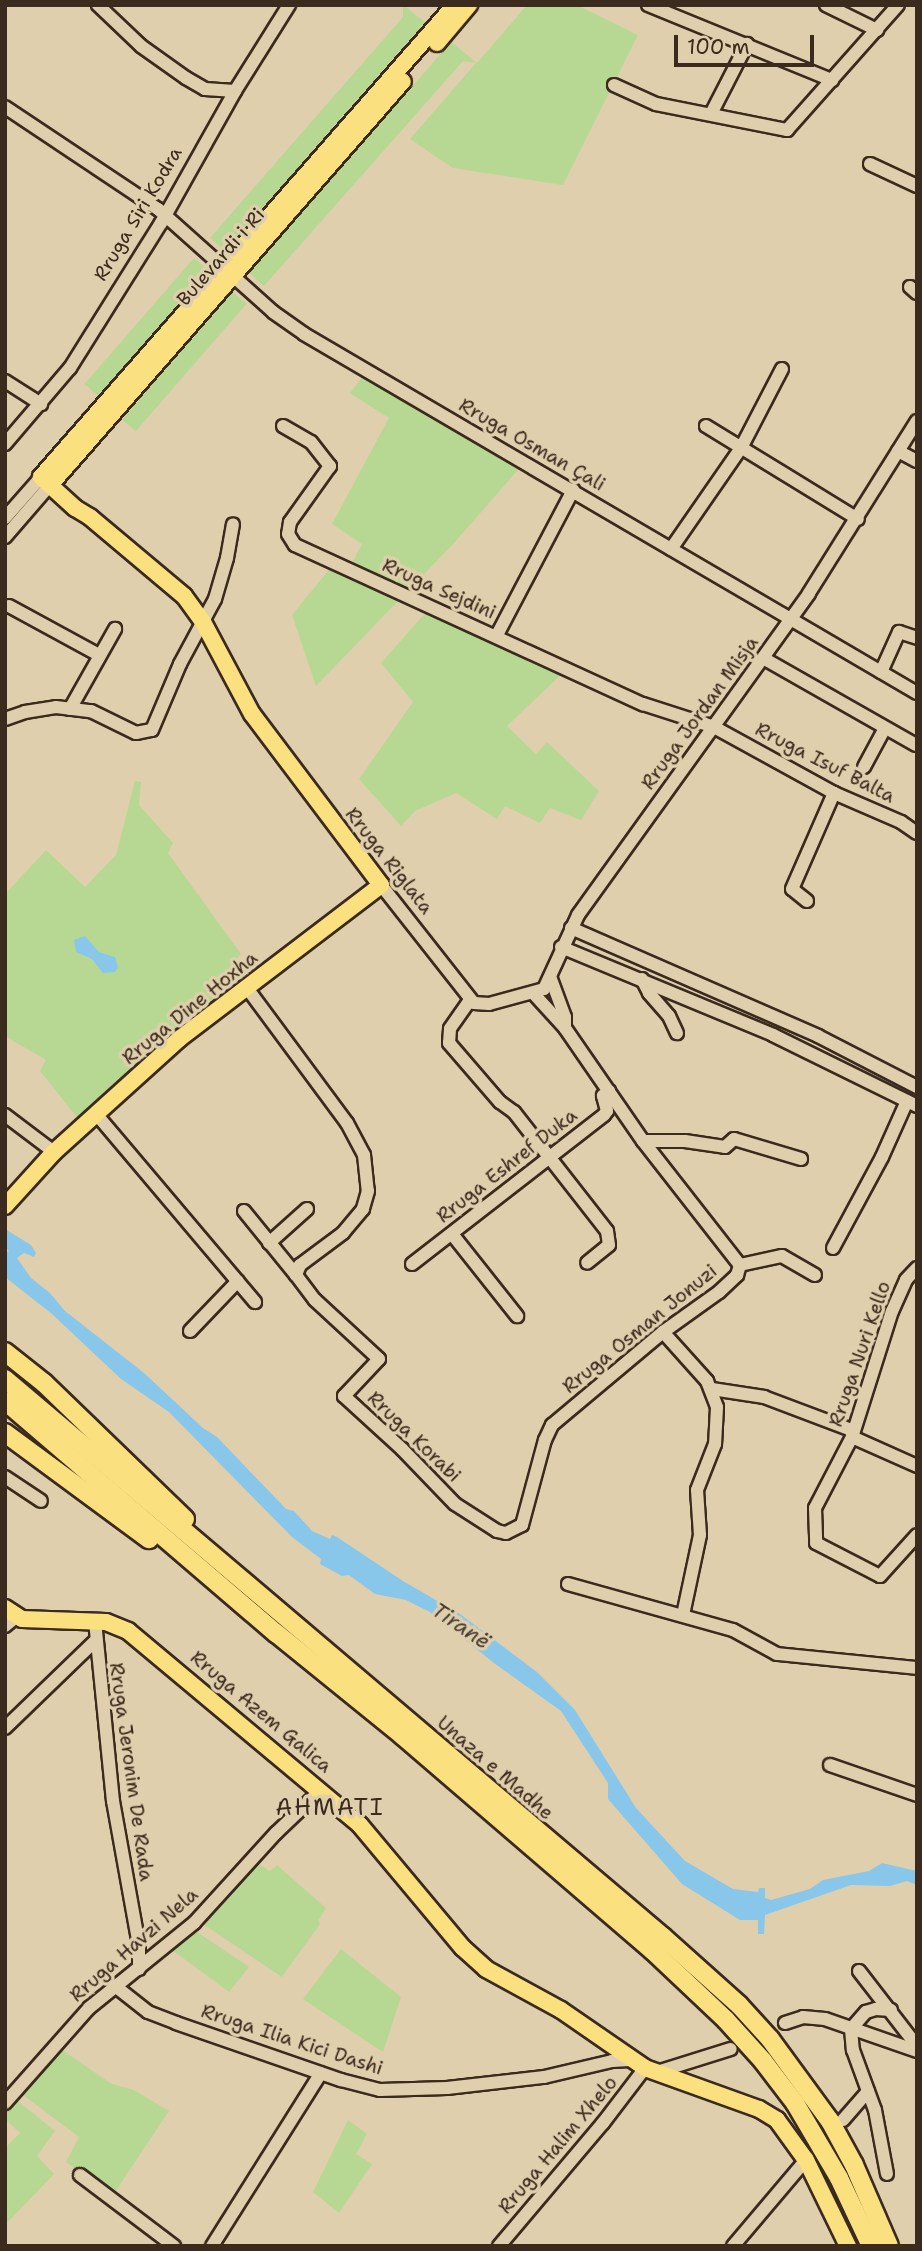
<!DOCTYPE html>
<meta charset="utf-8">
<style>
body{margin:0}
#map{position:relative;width:922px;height:2251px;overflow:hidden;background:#e0cfac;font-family:"Shantell Sans",sans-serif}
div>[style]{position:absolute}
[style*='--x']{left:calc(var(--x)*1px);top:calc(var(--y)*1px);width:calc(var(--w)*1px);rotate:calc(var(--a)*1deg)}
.green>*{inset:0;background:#b7d892;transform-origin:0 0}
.water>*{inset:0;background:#88c7e9}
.roads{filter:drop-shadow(2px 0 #3b2a1e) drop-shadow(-2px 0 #3b2a1e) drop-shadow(0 2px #3b2a1e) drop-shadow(0 -2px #3b2a1e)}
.minor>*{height:12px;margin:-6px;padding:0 6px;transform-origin:6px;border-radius:6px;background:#e0cfac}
.major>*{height:16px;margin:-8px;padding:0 8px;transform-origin:8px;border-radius:8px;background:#fbe080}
.highway>*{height:18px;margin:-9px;padding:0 9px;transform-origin:9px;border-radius:9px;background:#fbe080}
span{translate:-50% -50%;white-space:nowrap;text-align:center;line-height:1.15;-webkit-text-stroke:7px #e0cfac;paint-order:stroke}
.street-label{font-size:19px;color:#3b2a1e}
.water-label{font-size:21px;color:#433a32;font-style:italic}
.quarter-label{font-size:23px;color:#3b2a1e;letter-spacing:2px}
.frame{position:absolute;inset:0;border:7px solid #3b2a1e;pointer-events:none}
.scale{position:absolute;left:674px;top:35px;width:140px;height:32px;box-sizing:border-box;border:4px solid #3b2a1e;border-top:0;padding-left:9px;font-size:21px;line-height:24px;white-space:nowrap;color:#3b2a1e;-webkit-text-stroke:5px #e0cfac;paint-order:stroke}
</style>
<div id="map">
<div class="green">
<div style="clip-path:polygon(403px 5px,425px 22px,225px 251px,210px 238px,403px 17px)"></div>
<div style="clip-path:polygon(527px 5px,577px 5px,638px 35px,563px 185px,453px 168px,410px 139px,476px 63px,463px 61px,264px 286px,249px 273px,451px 42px,477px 63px)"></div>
<div style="left:194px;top:258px;width:18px;height:167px;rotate:41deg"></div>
<div style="left:233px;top:292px;width:18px;height:169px;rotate:41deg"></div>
<div style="clip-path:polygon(366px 372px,524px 463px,455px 542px,316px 686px,292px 615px,332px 566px,347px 573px,362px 544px,332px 524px,389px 418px,350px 393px)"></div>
<div style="clip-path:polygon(428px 610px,565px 671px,507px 726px,536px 754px,547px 742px,599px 791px,581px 820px,550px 808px,540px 823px,505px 806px,497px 819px,456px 793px,415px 811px,401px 826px,359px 779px,413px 702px,381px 663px)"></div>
<div style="clip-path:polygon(135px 781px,141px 782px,139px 805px,173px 843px,168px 853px,241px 954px,236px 960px,248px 975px,152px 1051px,80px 1121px,40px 1071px,46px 1060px,5px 1036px,5px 894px,46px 850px,85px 887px,116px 855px)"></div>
<div style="clip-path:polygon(258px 1864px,270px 1871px,277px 1865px,326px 1908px,318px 1921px,320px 1924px,282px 1977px,203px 1924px)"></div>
<div style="clip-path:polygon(197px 1932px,249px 1967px,229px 1992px,172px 1950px)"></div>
<div style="clip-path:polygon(341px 1949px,401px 1997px,383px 2052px,303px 1999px)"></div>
<div style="clip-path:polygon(62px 2050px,112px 2084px,134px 2090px,169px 2111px,113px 2195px,66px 2162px,79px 2137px,23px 2095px)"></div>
<div style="clip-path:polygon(18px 2101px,55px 2131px,37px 2156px,54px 2174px,5px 2225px,5px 2148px,20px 2133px,5px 2119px,5px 2112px)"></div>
<div style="clip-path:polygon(348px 2120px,367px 2134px,356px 2154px,372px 2164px,339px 2213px,313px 2192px)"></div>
</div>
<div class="water">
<div style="clip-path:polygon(85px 936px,99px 952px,115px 957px,118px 967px,115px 972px,103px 973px,92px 959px,76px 952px,74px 940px)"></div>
<div style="clip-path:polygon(5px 1229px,31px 1245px,36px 1253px,34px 1257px,24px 1253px,17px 1258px,31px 1278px,50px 1293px,65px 1311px,144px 1373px,203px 1428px,217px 1437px,286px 1509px,294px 1511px,312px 1531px,330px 1539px,332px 1535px,337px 1537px,403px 1581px,460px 1614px,537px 1672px,575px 1710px,636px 1808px,685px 1861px,733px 1889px,758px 1892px,759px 1888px,765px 1888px,765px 1898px,771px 1900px,810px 1889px,823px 1880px,869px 1871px,882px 1863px,917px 1871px,917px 1885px,907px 1881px,890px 1886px,851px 1885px,765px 1915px,764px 1934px,758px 1934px,758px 1920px,740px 1920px,682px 1884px,608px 1799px,608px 1783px,561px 1711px,494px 1663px,430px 1612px,406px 1600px,375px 1594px,349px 1575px,342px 1576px,320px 1564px,321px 1559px,292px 1537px,169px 1412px,121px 1379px,52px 1314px,5px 1277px,5px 1251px,9px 1252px,5px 1245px)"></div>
</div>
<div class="roads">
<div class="minor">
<div style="--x:98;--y:5;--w:59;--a:43.6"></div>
<div style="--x:141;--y:46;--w:55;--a:35.4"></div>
<div style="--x:186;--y:78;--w:22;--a:30"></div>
<div style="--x:205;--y:89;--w:30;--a:4"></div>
<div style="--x:648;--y:5;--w:199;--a:22.2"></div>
<div style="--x:826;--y:5;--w:57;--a:26.1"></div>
<div style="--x:614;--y:85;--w:46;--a:24.3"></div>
<div style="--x:656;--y:104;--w:134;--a:11.2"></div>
<div style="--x:787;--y:130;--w:167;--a:-48.4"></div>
<div style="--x:5;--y:107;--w:184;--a:33.7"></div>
<div style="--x:158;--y:209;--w:154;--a:41.8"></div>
<div style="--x:273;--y:312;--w:38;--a:35"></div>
<div style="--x:304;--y:334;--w:710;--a:30.36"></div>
<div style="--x:711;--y:114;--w:79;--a:-62.8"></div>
<div style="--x:870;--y:164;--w:52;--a:25.1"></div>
<div style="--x:910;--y:287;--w:9;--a:41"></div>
<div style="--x:5;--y:381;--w:43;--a:32.6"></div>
<div style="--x:283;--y:426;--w:32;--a:30"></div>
<div style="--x:311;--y:442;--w:31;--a:52"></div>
<div style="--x:330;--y:466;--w:69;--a:125.5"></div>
<div style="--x:290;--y:522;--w:12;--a:99"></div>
<div style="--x:288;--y:534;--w:13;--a:58"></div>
<div style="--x:295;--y:545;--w:383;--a:24.6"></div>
<div style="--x:643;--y:704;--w:75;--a:17.9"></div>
<div style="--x:714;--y:727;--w:137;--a:28.8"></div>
<div style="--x:834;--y:793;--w:73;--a:23.4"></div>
<div style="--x:901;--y:822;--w:19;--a:35"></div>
<div style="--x:706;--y:426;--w:178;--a:31.5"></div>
<div style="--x:5;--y:444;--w:100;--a:-49.5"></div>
<div style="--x:70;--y:368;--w:171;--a:-57.9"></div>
<div style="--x:161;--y:223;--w:151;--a:-60.7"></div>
<div style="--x:235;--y:91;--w:102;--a:-57.9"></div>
<div style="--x:898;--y:451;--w:21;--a:28"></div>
<div style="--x:5;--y:518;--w:55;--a:-48.7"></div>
<div style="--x:5;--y:537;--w:69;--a:-49.1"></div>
<div style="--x:671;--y:549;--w:123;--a:-55.3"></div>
<div style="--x:741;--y:448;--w:89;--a:-62.6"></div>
<div style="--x:9;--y:606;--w:102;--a:28.6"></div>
<div style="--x:497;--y:635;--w:164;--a:-62.3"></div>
<div style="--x:763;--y:658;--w:176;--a:29.6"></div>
<div style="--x:881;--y:672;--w:44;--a:-65.8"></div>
<div style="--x:899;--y:632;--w:19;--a:18"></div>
<div style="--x:70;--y:709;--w:92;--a:-60.6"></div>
<div style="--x:5;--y:719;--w:21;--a:-19"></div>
<div style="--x:25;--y:712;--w:31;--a:-9"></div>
<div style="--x:56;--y:707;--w:35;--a:7"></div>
<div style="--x:91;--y:711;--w:50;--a:26.1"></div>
<div style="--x:136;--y:733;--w:16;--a:-11"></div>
<div style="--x:152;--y:730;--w:72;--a:-67"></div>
<div style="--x:180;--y:664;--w:74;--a:-61.7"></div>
<div style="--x:215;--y:599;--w:43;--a:-73.7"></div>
<div style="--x:227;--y:558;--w:34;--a:-80"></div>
<div style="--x:864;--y:767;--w:44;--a:-61.7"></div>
<div style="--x:381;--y:885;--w:150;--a:51.8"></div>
<div style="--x:474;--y:1003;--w:15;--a:4"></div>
<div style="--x:489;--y:1004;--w:57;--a:-15.3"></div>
<div style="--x:544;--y:989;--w:81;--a:-65.3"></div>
<div style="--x:578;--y:915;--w:396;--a:-54.3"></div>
<div style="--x:809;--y:593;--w:203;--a:-57.9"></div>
<div style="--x:807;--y:901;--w:19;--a:-141"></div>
<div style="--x:792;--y:889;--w:105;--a:-66.4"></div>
<div style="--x:571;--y:928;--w:270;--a:23.6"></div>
<div style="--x:818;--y:1036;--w:111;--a:27.3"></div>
<div style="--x:561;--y:947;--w:230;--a:22.5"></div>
<div style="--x:773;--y:1035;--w:161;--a:26.2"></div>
<div style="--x:551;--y:979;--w:40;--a:69.8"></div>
<div style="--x:565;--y:1017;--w:11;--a:90"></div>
<div style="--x:642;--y:979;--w:16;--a:63"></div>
<div style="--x:649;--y:993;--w:30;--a:49"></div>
<div style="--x:669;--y:1016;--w:19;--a:65"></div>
<div style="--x:247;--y:988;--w:168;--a:53.5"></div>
<div style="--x:347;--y:1123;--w:36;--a:62"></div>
<div style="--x:364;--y:1155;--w:36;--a:84"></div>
<div style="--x:368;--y:1191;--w:19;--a:106"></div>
<div style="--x:363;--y:1209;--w:31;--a:130"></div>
<div style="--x:343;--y:1233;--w:54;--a:143.3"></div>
<div style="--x:300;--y:1265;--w:11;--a:112"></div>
<div style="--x:296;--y:1275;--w:31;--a:53"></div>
<div style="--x:315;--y:1300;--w:87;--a:42.7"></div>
<div style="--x:379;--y:1359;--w:51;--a:133.4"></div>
<div style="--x:344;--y:1396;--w:79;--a:42.4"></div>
<div style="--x:402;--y:1449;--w:76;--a:46.1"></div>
<div style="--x:455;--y:1504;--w:50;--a:32.7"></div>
<div style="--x:497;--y:1531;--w:9;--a:13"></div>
<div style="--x:506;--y:1533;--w:18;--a:-27"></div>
<div style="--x:522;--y:1525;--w:88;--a:-74.9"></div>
<div style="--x:545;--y:1440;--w:17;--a:-65"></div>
<div style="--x:552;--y:1425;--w:145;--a:-40"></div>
<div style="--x:663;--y:1332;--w:69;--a:-35.5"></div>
<div style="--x:719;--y:1292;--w:25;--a:-43"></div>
<div style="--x:737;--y:1275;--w:10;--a:-73"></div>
<div style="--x:534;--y:994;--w:46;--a:47.6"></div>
<div style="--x:565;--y:1028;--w:137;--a:55.4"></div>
<div style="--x:643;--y:1141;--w:157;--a:52"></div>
<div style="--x:470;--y:1000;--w:35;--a:125"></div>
<div style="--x:450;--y:1029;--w:14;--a:94"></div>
<div style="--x:449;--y:1043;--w:78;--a:49.2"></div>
<div style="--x:500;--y:1102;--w:17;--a:36"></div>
<div style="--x:514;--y:1112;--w:151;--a:52"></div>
<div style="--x:607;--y:1231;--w:14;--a:82"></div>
<div style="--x:609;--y:1245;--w:28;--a:141"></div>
<div style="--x:5;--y:1115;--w:61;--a:37.1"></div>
<div style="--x:97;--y:1115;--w:245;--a:49.8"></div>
<div style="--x:643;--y:1141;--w:42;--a:0"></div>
<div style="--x:685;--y:1141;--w:40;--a:8.5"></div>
<div style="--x:725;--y:1147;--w:12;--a:-42"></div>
<div style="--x:734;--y:1139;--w:70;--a:16.6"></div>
<div style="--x:244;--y:1211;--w:82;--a:50.9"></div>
<div style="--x:452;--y:1234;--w:105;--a:51.6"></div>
<div style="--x:269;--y:1243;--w:51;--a:-41.8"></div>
<div style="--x:833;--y:1248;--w:103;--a:-61.7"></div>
<div style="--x:882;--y:1157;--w:61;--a:-65.9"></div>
<div style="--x:412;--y:1264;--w:243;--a:-37.8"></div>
<div style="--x:604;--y:1115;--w:5;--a:-53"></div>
<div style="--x:607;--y:1111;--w:16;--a:-105"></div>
<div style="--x:603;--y:1096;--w:8;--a:-40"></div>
<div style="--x:740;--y:1265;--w:43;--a:-12.1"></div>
<div style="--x:782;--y:1256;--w:38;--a:30"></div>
<div style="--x:917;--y:1268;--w:16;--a:133"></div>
<div style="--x:906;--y:1280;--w:34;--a:114"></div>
<div style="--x:892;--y:1311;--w:132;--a:107.6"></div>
<div style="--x:852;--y:1437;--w:80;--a:117.5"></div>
<div style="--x:815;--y:1508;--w:35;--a:88"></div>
<div style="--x:816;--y:1543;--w:72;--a:27.3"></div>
<div style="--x:880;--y:1576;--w:55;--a:-47.9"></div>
<div style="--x:190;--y:1331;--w:69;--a:-46.2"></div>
<div style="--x:663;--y:1332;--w:66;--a:48.1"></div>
<div style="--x:707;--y:1381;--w:28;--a:69"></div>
<div style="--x:717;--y:1407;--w:37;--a:93"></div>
<div style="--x:715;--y:1444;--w:49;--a:111.4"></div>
<div style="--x:697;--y:1490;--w:45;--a:86.2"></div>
<div style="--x:700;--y:1535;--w:82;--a:102"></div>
<div style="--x:712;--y:1389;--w:53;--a:8.7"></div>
<div style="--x:764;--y:1397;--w:96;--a:20.7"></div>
<div style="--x:852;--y:1437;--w:71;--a:24"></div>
<div style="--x:5;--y:1477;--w:43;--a:33.7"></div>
<div style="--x:568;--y:1584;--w:171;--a:15.6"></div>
<div style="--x:733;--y:1630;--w:50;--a:28.6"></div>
<div style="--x:777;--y:1654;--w:141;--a:5.7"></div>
<div style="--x:95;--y:1621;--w:181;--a:84.3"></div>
<div style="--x:113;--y:1801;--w:147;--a:79.8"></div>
<div style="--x:139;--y:1946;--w:23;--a:90"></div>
<div style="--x:5;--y:1626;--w:14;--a:-39"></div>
<div style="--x:5;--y:1728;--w:127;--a:-44"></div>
<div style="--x:830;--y:1765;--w:92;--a:19"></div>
<div style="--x:859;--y:1971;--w:95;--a:52.3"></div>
<div style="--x:115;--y:1986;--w:42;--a:38.2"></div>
<div style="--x:148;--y:2012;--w:30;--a:21"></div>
<div style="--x:176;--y:2023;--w:175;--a:19.1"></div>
<div style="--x:341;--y:2080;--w:40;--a:14.4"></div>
<div style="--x:380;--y:2090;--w:67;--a:-1.7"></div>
<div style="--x:447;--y:2088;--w:98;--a:-6.5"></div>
<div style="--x:544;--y:2077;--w:70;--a:-13.2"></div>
<div style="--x:612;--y:2061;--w:22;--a:-3"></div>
<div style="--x:785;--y:2023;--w:19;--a:-18"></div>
<div style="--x:803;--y:2017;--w:22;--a:5"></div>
<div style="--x:825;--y:2019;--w:97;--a:19.2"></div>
<div style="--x:851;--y:2029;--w:21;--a:85"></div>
<div style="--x:853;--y:2050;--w:64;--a:69.9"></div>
<div style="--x:875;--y:2110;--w:65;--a:79.4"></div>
<div style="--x:851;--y:2029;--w:23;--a:-49"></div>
<div style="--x:866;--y:2012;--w:10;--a:-17"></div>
<div style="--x:876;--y:2009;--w:15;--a:4"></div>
<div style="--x:657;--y:2072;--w:77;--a:-17.3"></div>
<div style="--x:5;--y:2103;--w:127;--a:-48.5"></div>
<div style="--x:89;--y:2008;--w:135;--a:-39"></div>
<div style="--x:194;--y:1923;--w:122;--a:-47.7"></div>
<div style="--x:276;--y:1833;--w:62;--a:-43.7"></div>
<div style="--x:843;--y:2120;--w:38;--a:-49"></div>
<div style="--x:80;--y:2175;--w:118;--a:37.1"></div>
<div style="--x:212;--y:2246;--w:204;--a:-57.8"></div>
<div style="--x:499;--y:2246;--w:161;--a:-49.8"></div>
<div style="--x:603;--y:2123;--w:69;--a:-52.6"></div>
<div style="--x:733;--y:2246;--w:113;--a:-49.7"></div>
</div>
<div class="major">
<div style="--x:437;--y:43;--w:50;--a:-49.9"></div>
<div style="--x:50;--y:485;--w:536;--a:-48.85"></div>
<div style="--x:5;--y:1206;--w:73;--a:-47.8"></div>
<div style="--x:54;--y:1152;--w:169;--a:-42.1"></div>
<div style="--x:179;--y:1039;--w:254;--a:-37.3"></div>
<div style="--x:381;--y:885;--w:214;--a:-127"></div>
<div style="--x:252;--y:714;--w:104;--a:-118"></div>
<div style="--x:203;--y:622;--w:32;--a:-126"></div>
<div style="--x:184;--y:596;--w:123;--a:-140"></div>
<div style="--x:90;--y:517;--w:17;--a:-149"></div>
<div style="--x:75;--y:508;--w:46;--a:-137.6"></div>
<div style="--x:41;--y:477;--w:628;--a:-48.75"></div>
<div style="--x:5;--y:1608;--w:20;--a:33"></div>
<div style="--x:22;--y:1619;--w:84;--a:2"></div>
<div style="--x:106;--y:1622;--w:24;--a:22"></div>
<div style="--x:128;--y:1631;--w:302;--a:39.9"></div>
<div style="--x:360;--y:1825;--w:160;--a:50.1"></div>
<div style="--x:463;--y:1948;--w:31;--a:42"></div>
<div style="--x:486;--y:1969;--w:85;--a:28.7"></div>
<div style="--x:561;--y:2010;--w:102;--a:34.6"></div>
<div style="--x:645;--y:2068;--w:121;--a:19.8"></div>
<div style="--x:759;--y:2109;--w:21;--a:31"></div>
<div style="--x:777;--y:2120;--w:49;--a:54.1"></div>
<div style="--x:806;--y:2160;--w:96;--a:64"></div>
</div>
<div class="highway">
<div style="--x:5;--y:1352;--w:50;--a:38.5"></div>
<div style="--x:44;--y:1383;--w:196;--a:44"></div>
<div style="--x:5;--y:1379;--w:863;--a:40.3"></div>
<div style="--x:663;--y:1937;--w:102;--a:41.8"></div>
<div style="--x:739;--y:2005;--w:46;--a:47.6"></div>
<div style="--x:770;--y:2039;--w:102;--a:53.8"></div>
<div style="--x:830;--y:2121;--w:50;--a:61.4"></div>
<div style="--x:854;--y:2165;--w:88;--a:66.6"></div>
<div style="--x:5;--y:1401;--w:357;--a:40.6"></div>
<div style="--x:276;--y:1633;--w:164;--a:39"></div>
<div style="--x:403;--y:1736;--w:328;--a:40.7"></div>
<div style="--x:652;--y:1950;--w:102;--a:43.4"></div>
<div style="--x:726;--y:2020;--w:55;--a:47.9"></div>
<div style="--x:763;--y:2061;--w:53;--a:52.7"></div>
<div style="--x:795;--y:2103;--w:87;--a:59.6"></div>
<div style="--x:839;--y:2178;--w:75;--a:64.8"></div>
<div style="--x:5;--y:1433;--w:179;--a:36.4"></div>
</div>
</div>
<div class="street-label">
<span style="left:138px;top:214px;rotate:-59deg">Rruga Siri Kodra</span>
<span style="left:221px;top:257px;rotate:-49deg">Bulevardi i Ri</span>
<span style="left:532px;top:445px;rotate:30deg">Rruga Osman Çali</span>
<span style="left:439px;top:589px;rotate:24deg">Rruga Sejdini</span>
<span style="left:700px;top:713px;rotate:-54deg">Rruga Jordan Misja</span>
<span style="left:825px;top:763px;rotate:27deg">Rruga Isuf Balta</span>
<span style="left:389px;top:861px;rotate:52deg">Rruga Riglata</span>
<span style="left:190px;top:1008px;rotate:-39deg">Rruga Dine Hoxha</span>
<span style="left:507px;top:1166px;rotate:-38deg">Rruga Eshref Duka</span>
<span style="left:640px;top:1329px;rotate:-39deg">Rruga Osman Jonuzi</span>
<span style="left:860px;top:1354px;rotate:-71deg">Rruga Nuri Kello</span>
<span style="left:414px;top:1437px;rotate:44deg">Rruga Korabi</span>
<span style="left:261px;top:1712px;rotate:40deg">Rruga Azem Galica</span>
<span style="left:495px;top:1768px;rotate:41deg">Unaza e Madhe</span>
<span style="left:131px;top:1772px;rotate:82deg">Rruga Jeronim De Rada</span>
<span style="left:134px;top:1945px;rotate:-41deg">Rruga Havzi Nela</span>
<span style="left:292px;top:2040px;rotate:18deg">Rruga Ilia Kici Dashi</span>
<span style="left:558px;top:2145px;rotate:-50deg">Rruga Halim Xhelo</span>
</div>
<div class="water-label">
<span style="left:461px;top:1626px;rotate:34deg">Tiranë</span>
</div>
<div class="quarter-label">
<span style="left:330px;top:1807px">AHMATI</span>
</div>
<div class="frame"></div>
<div class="scale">100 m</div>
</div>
